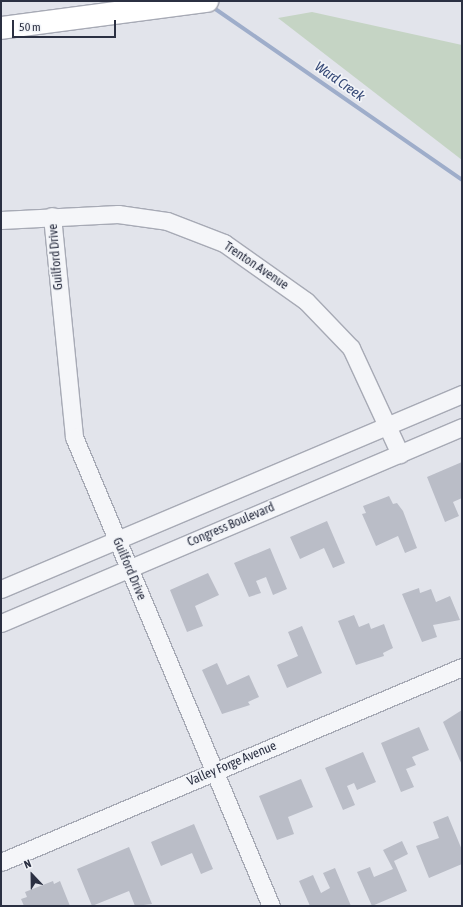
<!DOCTYPE html>
<style>
body{margin:0}
#map{position:relative;width:463px;height:907px;overflow:hidden;background:#e2e4eb;font-family:"Asap Condensed",sans-serif}
div>[style]{position:absolute}
[style*='--x']{left:calc(var(--x)*1px);top:calc(var(--y)*1px);width:calc(var(--w)*1px);rotate:calc(var(--a)*1deg)}
.green>*{inset:0;background:#c5d4c4}
.stream>*{height:4px;margin:-2px;padding:0 2px;transform-origin:2px;border-radius:2px;background:#9eadca}
.building>*{inset:0;background:#babdc7}
.roads{filter:drop-shadow(1px 0 #a7aab5) drop-shadow(-1px 0 #a7aab5) drop-shadow(0 1px #a7aab5) drop-shadow(0 -1px #a7aab5)}
.minor>*{height:17px;margin:-8.5px;padding:0 8.5px;transform-origin:8.5px;border-radius:8.5px;background:#f5f6f9}
.highway>*{height:22px;margin:-11px;padding:0 11px;transform-origin:11px;border-radius:11px;background:#fff}
span{translate:-50% -50%;white-space:nowrap;text-align:center;line-height:1.15;-webkit-text-stroke:3.5px #f2f4f8;paint-order:stroke}
.street-label{font-size:13px;color:#2b3042}
.water-label{font-size:14px;color:#354876;font-style:italic}
.frame{position:absolute;inset:0;border:2px solid #2b3042;pointer-events:none}
.north{position:absolute;left:12px;top:855px;width:40px;height:40px;-webkit-text-stroke:3px #f2f4f8;paint-order:stroke;rotate:338deg;font-size:11px;font-weight:700;line-height:16px;text-align:center;color:#2b3042}
.north::after{content:'';display:block;margin:auto;width:14px;height:18px;background:#2b3042;clip-path:polygon(50% 0,100% 100%,50% 72%,0 100%)}
.scale{position:absolute;left:12px;top:20px;width:104px;height:18px;box-sizing:border-box;border:2px solid #2b3042;border-top:0;padding-left:5px;font-size:12px;line-height:14px;white-space:nowrap;color:#2b3042;-webkit-text-stroke:3px #f2f4f8;paint-order:stroke}
</style>
<div id="map">
<div class="green">
<div style="clip-path:polygon(312px 12px,462px 45px,462px 160px,278px 18px)"></div>
</div>
<div class="stream">
<div style="--x:211;--y:6;--w:305;--a:34.7"></div>
</div>
<div class="building">
<div style="clip-path:polygon(462px 462px,462px 498px,453px 502px,459px 516px,445px 522px,427px 477px)"></div>
<div style="clip-path:polygon(389px 496px,393px 504px,397px 503px,403px 511px,417px 548px,405px 553px,398px 536px,376px 546px,362px 514px,366px 513px,363px 506px)"></div>
<div style="clip-path:polygon(327px 521px,345px 563px,333px 568px,324px 548px,300px 559px,290px 537px)"></div>
<div style="clip-path:polygon(270px 548px,287px 589px,273px 595px,266px 577px,256px 581px,261px 593px,249px 597px,234px 563px)"></div>
<div style="clip-path:polygon(208px 573px,219px 595px,195px 606px,203px 626px,187px 632px,170px 590px)"></div>
<div style="clip-path:polygon(419px 588px,420px 593px,431px 589px,436px 602px,450px 596px,460px 620px,433px 625px,437px 637px,422px 642px,402px 594px)"></div>
<div style="clip-path:polygon(354px 615px,359px 627px,369px 623px,371px 629px,384px 624px,393px 648px,383px 653px,384px 656px,356px 665px,338px 621px)"></div>
<div style="clip-path:polygon(302px 626px,322px 673px,287px 688px,277px 665px,298px 656px,288px 632px)"></div>
<div style="clip-path:polygon(217px 663px,227px 685px,249px 675px,259px 697px,248px 702px,250px 705px,222px 714px,202px 670px)"></div>
<div style="clip-path:polygon(462px 710px,462px 765px,443px 722px)"></div>
<div style="clip-path:polygon(419px 727px,429px 750px,412px 757px,416px 765px,406px 769px,414px 787px,401px 792px,381px 743px)"></div>
<div style="clip-path:polygon(363px 752px,376px 782px,357px 790px,354px 783px,347px 786px,355px 805px,343px 810px,325px 768px)"></div>
<div style="clip-path:polygon(301px 779px,313px 807px,288px 817px,294px 834px,277px 840px,259px 796px)"></div>
<div style="clip-path:polygon(448px 816px,462px 850px,462px 864px,429px 878px,416px 846px,439px 838px,433px 822px)"></div>
<div style="clip-path:polygon(194px 824px,213px 869px,201px 874px,192px 853px,161px 866px,151px 842px)"></div>
<div style="clip-path:polygon(402px 841px,408px 854px,394px 861px,407px 891px,372px 906px,357px 872px,370px 867px,374px 877px,393px 869px,383px 850px)"></div>
<div style="clip-path:polygon(129px 847px,152px 904px,135px 906px,129px 891px,92px 906px,77px 869px)"></div>
<div style="clip-path:polygon(335px 868px,351px 906px,310px 906px,299px 881px,313px 875px,321px 893px,330px 888px,323px 873px)"></div>
<div style="clip-path:polygon(53px 881px,54px 884px,60px 881px,70px 906px,24px 906px,21px 899px,27px 897px,25px 892px)"></div>
</div>
<div class="roads">
<div class="minor">
<div style="--x:52;--y:216;--w:222;--a:84.3"></div>
<div style="--x:74;--y:437;--w:509;--a:67.22"></div>
<div style="--x:1;--y:220;--w:117;--a:-2.9"></div>
<div style="--x:118;--y:214;--w:49;--a:8.1"></div>
<div style="--x:167;--y:221;--w:61;--a:21.1"></div>
<div style="--x:224;--y:243;--w:100;--a:35.3"></div>
<div style="--x:306;--y:301;--w:65;--a:46.2"></div>
<div style="--x:351;--y:348;--w:117;--a:65.2"></div>
<div style="--x:1;--y:589;--w:501;--a:-22.93"></div>
<div style="--x:1;--y:623;--w:501;--a:-23.03"></div>
<div style="--x:1;--y:862;--w:501;--a:-22.93"></div>
</div>
<div class="highway">
<div style="--x:1;--y:28;--w:208;--a:-7.5"></div>
</div>
</div>
<div class="street-label">
<span style="left:56px;top:257px;rotate:-95deg">Guilford Drive</span>
<span style="left:256px;top:266px;rotate:34deg">Trenton Avenue</span>
<span style="left:231px;top:525px;rotate:-23deg">Congress Boulevard</span>
<span style="left:129px;top:569px;rotate:67deg">Guilford Drive</span>
<span style="left:232px;top:764px;rotate:-23deg">Valley Forge Avenue</span>
</div>
<div class="water-label">
<span style="left:340px;top:81px;rotate:35deg">Ward Creek</span>
</div>
<div class="frame"></div>
<div class="north">N</div>
<div class="scale">50 m</div>
</div>
